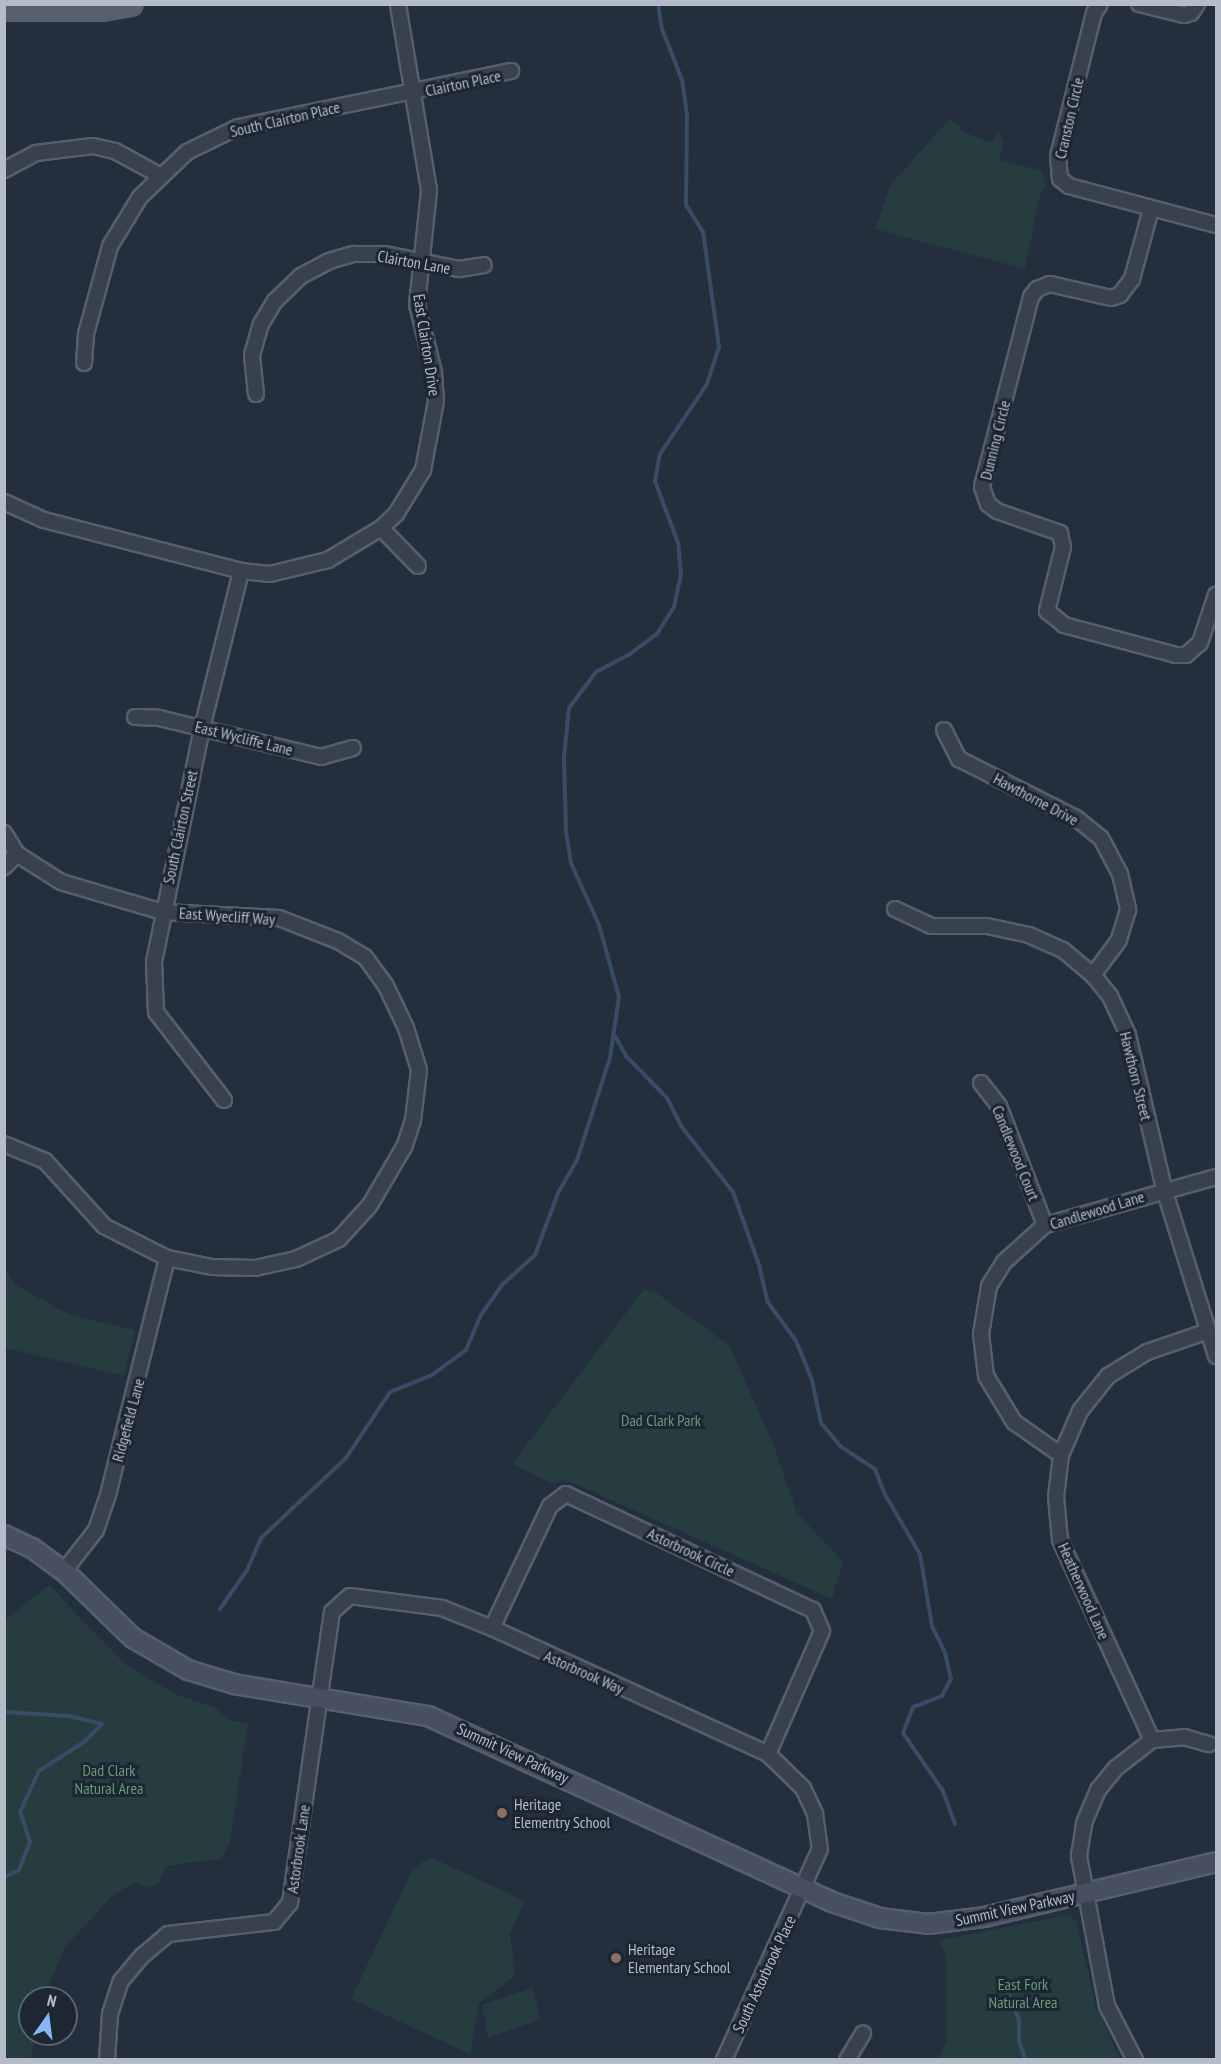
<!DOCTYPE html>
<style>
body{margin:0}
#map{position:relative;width:1221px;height:2064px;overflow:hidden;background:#242f3e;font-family:"PT Sans Narrow",sans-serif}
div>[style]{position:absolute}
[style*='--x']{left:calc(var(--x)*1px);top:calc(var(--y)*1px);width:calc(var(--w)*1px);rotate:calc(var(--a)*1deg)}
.green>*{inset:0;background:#263c3f}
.stream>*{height:4px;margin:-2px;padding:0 2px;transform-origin:2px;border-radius:2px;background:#394c67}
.roads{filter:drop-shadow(2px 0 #565f6c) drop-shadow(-2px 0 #565f6c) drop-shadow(0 2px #565f6c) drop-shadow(0 -2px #565f6c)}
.street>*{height:14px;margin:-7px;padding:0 7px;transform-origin:7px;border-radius:7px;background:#38414e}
.secondary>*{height:18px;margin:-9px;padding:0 9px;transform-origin:9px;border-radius:9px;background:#465061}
.primary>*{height:21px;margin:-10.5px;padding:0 10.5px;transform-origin:10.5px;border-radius:10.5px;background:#56606e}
.dots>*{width:16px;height:16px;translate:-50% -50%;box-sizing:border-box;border:3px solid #1d2633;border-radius:50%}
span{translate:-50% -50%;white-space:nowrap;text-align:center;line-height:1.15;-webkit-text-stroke:6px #1d2633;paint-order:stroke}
.street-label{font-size:16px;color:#b4bcc9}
.park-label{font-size:16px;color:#6b9a76}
.poi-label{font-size:16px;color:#b4bcc9}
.left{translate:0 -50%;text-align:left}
.frame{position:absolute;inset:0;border:6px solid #b4bcc9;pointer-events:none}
.north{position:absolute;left:18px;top:1986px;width:60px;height:60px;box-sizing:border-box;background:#1d2633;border:2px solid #59626f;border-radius:50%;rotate:14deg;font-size:16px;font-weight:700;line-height:24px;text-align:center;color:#b4bcc9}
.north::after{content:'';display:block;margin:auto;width:21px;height:27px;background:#8ab4f8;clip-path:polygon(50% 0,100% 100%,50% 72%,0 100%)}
</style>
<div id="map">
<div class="green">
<div style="clip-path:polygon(950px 119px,966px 133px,991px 142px,998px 130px,1004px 142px,999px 160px,1042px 171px,1046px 186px,1041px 190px,1025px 269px,875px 229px,891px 184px)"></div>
<div style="clip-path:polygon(5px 1270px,16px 1285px,70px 1315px,135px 1330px,124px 1376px,5px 1348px)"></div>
<div style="clip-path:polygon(644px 1289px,655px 1292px,729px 1345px,774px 1446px,797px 1513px,843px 1562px,832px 1599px,571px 1482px,550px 1483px,512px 1464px)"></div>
<div style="clip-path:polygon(49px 1585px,126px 1665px,177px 1695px,214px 1707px,232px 1721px,248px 1723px,230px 1842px,221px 1859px,166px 1866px,159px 1883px,148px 1887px,135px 1882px,112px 1896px,64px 1948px,44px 1998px,30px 1998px,30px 2034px,38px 2034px,30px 2059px,5px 2059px,5px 1620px)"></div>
<div style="clip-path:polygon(430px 1857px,525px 1901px,510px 1934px,515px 1976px,479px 2003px,470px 2054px,351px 1999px,413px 1869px)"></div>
<div style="clip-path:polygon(1068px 1915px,1076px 1921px,1096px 2006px,1120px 2059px,937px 2059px,946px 2043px,946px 1957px,940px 1940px)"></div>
<div style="clip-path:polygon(533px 1988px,541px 2019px,488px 2038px,482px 2005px)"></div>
</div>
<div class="stream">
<div style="--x:615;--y:1036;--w:23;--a:61"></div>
<div style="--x:626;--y:1056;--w:59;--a:45.7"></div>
<div style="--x:667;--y:1098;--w:31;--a:63"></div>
<div style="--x:681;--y:1126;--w:84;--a:51.8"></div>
<div style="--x:733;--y:1192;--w:77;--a:70.4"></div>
<div style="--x:759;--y:1265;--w:37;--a:77"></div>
<div style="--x:767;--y:1301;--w:49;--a:54.1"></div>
<div style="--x:796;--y:1341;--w:42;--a:67.7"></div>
<div style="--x:812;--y:1380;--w:44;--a:78.2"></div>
<div style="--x:821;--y:1423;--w:30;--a:50"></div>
<div style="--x:840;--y:1446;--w:42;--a:33.3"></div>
<div style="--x:875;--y:1469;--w:26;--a:69"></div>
<div style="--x:884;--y:1493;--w:71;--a:59.5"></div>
<div style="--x:920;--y:1554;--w:73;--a:80.5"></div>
<div style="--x:932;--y:1626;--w:30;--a:64"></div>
<div style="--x:945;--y:1653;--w:27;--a:77"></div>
<div style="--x:951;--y:1679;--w:19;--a:118"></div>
<div style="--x:942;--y:1696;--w:31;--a:159"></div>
<div style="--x:913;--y:1707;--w:28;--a:111"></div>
<div style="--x:903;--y:1733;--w:70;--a:55.4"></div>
<div style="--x:943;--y:1791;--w:35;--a:70"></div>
<div style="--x:220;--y:1609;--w:47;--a:-55.3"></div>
<div style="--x:247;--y:1570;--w:36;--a:-66"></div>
<div style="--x:262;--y:1537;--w:115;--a:-43.2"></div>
<div style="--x:346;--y:1458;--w:79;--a:-56.3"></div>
<div style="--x:390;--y:1392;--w:45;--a:-22"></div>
<div style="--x:432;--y:1375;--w:42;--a:-36.3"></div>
<div style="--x:466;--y:1350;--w:38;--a:-67"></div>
<div style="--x:481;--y:1315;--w:37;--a:-55"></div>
<div style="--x:502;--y:1285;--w:45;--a:-42.3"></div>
<div style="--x:535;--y:1255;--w:66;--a:-69.6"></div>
<div style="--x:558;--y:1193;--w:38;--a:-60"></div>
<div style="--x:577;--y:1160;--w:107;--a:-72.1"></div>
<div style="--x:610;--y:1058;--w:62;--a:-81.6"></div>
<div style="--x:619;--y:997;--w:75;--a:-105.5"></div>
<div style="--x:599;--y:925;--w:68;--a:-114.3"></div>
<div style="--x:571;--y:863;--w:33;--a:-99"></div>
<div style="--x:566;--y:830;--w:73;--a:-91.6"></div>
<div style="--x:564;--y:757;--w:49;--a:-84.2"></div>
<div style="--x:569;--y:708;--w:45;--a:-53.1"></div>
<div style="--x:596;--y:672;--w:38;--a:-28"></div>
<div style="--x:630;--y:654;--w:34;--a:-37"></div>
<div style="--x:657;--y:634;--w:32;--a:-58"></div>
<div style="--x:674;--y:607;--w:33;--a:-78"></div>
<div style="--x:681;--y:575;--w:32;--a:-95"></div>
<div style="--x:678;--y:543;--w:66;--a:-110.4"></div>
<div style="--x:655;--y:481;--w:27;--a:-80"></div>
<div style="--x:660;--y:454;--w:84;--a:-56.1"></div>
<div style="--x:707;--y:384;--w:39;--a:-72"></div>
<div style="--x:719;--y:347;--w:116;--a:-97.9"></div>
<div style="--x:703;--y:232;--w:32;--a:-122"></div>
<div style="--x:686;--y:205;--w:90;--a:-89.4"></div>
<div style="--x:687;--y:115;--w:35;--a:-98"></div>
<div style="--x:682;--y:80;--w:55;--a:-111.4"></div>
<div style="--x:662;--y:29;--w:25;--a:-99"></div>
<div style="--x:4;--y:1712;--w:64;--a:3.6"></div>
<div style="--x:68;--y:1716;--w:35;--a:13"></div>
<div style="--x:4;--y:1877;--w:17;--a:-25"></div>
<div style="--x:19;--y:1870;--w:30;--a:-69"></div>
<div style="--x:30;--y:1842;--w:32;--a:-108"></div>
<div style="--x:20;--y:1812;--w:45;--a:-65.1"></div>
<div style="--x:39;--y:1771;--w:54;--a:-32.8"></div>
<div style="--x:84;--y:1742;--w:25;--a:-45"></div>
<div style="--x:1007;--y:1990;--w:32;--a:68"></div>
<div style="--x:1019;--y:2020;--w:22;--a:90"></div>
<div style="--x:1019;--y:2042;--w:19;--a:69"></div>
</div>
<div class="roads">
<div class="street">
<div style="--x:1100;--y:4;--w:11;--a:124"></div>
<div style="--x:1094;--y:13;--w:147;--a:104.1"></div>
<div style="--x:1058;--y:156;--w:23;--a:85"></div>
<div style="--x:1060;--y:179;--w:11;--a:38"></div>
<div style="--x:1069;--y:186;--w:152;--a:14.9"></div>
<div style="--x:1139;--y:4;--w:46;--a:13.7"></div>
<div style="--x:1184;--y:15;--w:7;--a:-16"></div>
<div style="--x:1191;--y:13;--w:11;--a:-56"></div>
<div style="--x:4;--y:170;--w:36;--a:-28"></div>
<div style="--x:36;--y:153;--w:57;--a:-7"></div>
<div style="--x:93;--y:146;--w:23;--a:13"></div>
<div style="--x:115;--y:151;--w:50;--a:28.6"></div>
<div style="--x:1151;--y:209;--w:73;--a:105.2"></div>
<div style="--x:1132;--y:279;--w:20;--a:127"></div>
<div style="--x:1120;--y:295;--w:9;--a:162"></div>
<div style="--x:1111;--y:298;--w:63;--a:-167.1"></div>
<div style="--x:1050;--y:284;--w:14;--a:159"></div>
<div style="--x:1037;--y:289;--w:10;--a:127"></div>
<div style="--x:1031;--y:297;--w:196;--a:104.5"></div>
<div style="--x:982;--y:487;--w:18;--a:71"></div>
<div style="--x:988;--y:504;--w:11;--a:38"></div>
<div style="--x:997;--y:511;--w:67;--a:19.2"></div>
<div style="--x:1060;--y:533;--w:14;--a:78"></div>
<div style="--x:1063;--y:547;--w:66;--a:104"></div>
<div style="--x:1047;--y:611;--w:22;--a:39"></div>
<div style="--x:1064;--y:625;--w:116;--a:15"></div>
<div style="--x:1176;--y:655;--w:10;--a:0"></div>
<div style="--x:1186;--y:655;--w:18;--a:-41"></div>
<div style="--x:1200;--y:643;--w:51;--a:-71.6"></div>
<div style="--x:84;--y:363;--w:29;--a:-86"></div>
<div style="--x:86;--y:334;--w:91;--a:-74.7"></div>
<div style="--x:110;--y:246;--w:57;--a:-58.5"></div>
<div style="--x:140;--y:197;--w:65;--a:-43.8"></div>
<div style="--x:187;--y:152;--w:57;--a:-26.1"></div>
<div style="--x:238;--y:127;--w:279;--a:-11.6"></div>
<div style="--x:256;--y:394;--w:39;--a:-96"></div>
<div style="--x:252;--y:355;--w:32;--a:-74"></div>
<div style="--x:261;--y:324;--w:27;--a:-59"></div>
<div style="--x:275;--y:301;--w:36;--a:-44"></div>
<div style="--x:301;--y:276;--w:32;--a:-28"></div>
<div style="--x:329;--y:261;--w:26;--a:-16"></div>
<div style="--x:354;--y:254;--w:31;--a:0"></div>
<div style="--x:385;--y:254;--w:76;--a:11.5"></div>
<div style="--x:459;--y:269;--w:25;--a:-9"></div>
<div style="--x:4;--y:502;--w:44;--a:24.2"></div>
<div style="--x:44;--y:520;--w:203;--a:14.5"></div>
<div style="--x:241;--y:571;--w:29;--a:6"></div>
<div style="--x:270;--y:574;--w:60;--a:-13.6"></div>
<div style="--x:328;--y:560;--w:62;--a:-31.1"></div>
<div style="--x:381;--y:528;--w:21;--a:-43"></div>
<div style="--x:396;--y:514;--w:52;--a:-58.5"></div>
<div style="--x:423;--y:470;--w:70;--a:-79.3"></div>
<div style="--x:436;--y:401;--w:29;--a:-94"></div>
<div style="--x:434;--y:372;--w:69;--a:-104.2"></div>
<div style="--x:417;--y:305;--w:116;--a:-84"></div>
<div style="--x:429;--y:190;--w:189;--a:-99.5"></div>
<div style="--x:381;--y:528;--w:53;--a:45.8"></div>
<div style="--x:135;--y:717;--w:24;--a:2"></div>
<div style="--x:159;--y:718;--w:167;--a:13.5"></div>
<div style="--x:321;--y:757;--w:33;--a:-16"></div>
<div style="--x:944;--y:730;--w:33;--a:63"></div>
<div style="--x:959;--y:759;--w:131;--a:26.8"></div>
<div style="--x:1076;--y:818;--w:32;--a:39"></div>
<div style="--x:1101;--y:838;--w:41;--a:62.2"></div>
<div style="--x:1120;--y:874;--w:37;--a:77"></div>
<div style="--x:1128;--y:910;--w:31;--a:107"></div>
<div style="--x:1119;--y:940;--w:44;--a:126.6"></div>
<div style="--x:4;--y:833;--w:25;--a:58"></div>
<div style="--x:17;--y:854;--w:52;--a:32.5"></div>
<div style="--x:61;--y:882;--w:106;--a:16.4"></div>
<div style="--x:163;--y:912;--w:116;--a:3"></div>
<div style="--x:279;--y:918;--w:63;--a:21.3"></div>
<div style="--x:338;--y:941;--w:31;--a:31"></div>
<div style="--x:365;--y:957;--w:36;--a:54"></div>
<div style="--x:386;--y:986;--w:47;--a:64.5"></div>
<div style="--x:406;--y:1028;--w:44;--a:72.8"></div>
<div style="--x:419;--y:1070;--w:50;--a:96.8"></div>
<div style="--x:413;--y:1120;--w:28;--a:108"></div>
<div style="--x:404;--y:1147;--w:67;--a:120.4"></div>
<div style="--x:370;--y:1205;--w:46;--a:132.4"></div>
<div style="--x:339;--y:1239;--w:47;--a:155.1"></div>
<div style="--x:296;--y:1259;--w:42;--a:167.6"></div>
<div style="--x:255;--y:1268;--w:43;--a:-178.7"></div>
<div style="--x:212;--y:1267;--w:46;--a:-168.7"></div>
<div style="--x:167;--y:1258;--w:71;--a:-153.1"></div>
<div style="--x:104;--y:1226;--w:88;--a:-132.2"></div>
<div style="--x:45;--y:1161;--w:44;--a:-157.5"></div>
<div style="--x:4;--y:867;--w:18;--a:-45"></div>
<div style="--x:895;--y:909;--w:40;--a:25"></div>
<div style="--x:931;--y:926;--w:56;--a:0"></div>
<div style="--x:987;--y:926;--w:43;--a:12.1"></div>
<div style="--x:1029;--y:935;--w:37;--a:24"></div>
<div style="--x:1063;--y:950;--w:39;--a:40"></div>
<div style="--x:1093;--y:975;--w:27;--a:51"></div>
<div style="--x:1110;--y:996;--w:43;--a:65.2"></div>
<div style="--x:1128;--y:1035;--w:158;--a:76.8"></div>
<div style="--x:1164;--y:1189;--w:175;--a:72.7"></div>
<div style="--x:981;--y:1083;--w:29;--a:52"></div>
<div style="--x:999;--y:1106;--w:128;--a:68.9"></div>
<div style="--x:224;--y:1100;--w:111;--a:-127.7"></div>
<div style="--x:156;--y:1012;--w:50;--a:-92.3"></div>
<div style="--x:154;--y:962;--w:239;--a:-78.4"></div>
<div style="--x:202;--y:728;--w:162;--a:-76"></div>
<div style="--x:1061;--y:1455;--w:57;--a:-144.9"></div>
<div style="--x:1014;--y:1422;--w:54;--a:-121.3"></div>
<div style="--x:986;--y:1376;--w:42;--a:-96.8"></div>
<div style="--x:981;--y:1334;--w:49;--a:-80.5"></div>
<div style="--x:989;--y:1286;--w:28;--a:-58"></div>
<div style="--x:1004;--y:1262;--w:55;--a:-42.1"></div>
<div style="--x:1045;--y:1225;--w:178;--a:-15.7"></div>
<div style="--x:64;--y:1571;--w:52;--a:-52"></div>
<div style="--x:96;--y:1530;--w:37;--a:-71"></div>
<div style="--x:108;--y:1495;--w:244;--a:-76"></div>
<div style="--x:492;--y:1628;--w:135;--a:-64.6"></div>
<div style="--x:550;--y:1506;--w:20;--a:-37"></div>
<div style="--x:566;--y:1494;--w:273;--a:25.2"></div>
<div style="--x:813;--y:1610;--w:23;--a:67"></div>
<div style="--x:822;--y:1631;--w:134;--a:113.7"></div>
<div style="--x:1152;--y:1740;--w:220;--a:-114.7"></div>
<div style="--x:1060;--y:1540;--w:43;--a:-95.3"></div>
<div style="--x:1056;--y:1497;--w:42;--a:-83.2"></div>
<div style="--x:1061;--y:1455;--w:48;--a:-66.6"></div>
<div style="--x:1080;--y:1411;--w:45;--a:-51.3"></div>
<div style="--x:1108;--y:1376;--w:46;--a:-31.6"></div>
<div style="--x:1147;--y:1352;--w:65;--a:-19"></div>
<div style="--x:107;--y:2060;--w:46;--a:-86.3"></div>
<div style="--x:110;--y:2014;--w:35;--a:-72"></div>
<div style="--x:121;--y:1981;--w:33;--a:-50"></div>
<div style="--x:142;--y:1956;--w:34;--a:-40"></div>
<div style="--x:168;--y:1934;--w:107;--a:-6.5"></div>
<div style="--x:274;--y:1922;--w:25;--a:-50"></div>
<div style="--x:290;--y:1903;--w:294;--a:-81.8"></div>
<div style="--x:332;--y:1612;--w:24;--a:-42"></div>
<div style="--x:350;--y:1596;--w:93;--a:7.4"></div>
<div style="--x:442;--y:1608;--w:54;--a:21.8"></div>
<div style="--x:492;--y:1628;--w:303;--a:24.5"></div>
<div style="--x:768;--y:1754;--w:49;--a:44.2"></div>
<div style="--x:803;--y:1788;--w:29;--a:65"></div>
<div style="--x:815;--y:1814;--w:35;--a:82"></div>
<div style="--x:820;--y:1849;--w:232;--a:114.5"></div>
<div style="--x:847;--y:2060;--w:31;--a:-59"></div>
<div style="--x:1135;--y:2060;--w:61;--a:-117.4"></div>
<div style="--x:1107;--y:2006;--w:153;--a:-100.6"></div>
<div style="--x:1079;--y:1856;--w:33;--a:-81"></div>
<div style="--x:1084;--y:1823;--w:36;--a:-67"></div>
<div style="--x:1098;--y:1790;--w:28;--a:-51"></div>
<div style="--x:1116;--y:1768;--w:46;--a:-37.9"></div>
<div style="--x:1152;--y:1740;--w:32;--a:-5"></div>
<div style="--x:1184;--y:1737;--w:26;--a:16"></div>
</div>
<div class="secondary">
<div style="--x:4;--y:1535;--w:31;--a:25"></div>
<div style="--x:32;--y:1548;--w:39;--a:36"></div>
<div style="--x:64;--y:1571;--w:96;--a:44.2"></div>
<div style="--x:133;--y:1638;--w:64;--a:30.2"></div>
<div style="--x:188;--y:1670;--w:48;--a:16.9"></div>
<div style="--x:234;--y:1684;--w:197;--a:9.4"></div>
<div style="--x:428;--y:1716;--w:445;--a:24.7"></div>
<div style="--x:832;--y:1902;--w:51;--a:18.4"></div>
<div style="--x:880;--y:1918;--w:48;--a:7.1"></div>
<div style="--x:928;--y:1924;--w:56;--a:-7.1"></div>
<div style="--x:984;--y:1917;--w:238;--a:-13.3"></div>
</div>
<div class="primary">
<div style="--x:4;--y:9;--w:98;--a:0"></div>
<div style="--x:102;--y:9;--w:29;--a:-10"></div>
</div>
</div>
<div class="dots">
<div style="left:502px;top:1813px;background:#8d6e63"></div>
<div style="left:616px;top:1958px;background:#8d6e63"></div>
</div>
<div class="street-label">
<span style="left:463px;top:83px;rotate:-12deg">Clairton Place</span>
<span style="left:1069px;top:118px;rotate:-77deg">Cranston Circle</span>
<span style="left:285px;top:119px;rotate:-13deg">South Clairton Place</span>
<span style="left:414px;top:262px;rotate:10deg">Clairton Lane</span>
<span style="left:427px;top:345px;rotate:81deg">East Clairton Drive</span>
<span style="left:995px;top:440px;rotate:-76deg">Dunning Circle</span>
<span style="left:244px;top:738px;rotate:14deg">East Wycliffe Lane</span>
<span style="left:1036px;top:799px;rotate:28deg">Hawthorne Drive</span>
<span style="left:180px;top:827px;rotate:-78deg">South Clairton Street</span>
<span style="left:227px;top:916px;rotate:4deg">East Wyecliff Way</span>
<span style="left:1136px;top:1076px;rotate:76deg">Hawthorn Street</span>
<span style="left:1016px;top:1153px;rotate:68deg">Candlewood Court</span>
<span style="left:1097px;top:1210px;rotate:-17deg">Candlewood Lane</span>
<span style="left:128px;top:1420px;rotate:-75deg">Ridgefield Lane</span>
<span style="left:691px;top:1552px;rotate:25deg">Astorbrook Circle</span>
<span style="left:1084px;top:1591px;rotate:66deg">Heatherwood Lane</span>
<span style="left:584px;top:1672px;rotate:24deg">Astorbrook Way</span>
<span style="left:513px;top:1753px;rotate:25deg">Summit View Parkway</span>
<span style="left:298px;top:1849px;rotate:-82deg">Astorbrook Lane</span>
<span style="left:1015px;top:1908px;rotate:-12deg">Summit View Parkway</span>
<span style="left:764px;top:1974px;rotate:-65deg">South Astorbrook Place</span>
</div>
<div class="park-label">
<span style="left:661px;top:1420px">Dad Clark Park</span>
<span style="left:109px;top:1779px">Dad Clark<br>Natural Area</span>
<span style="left:1023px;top:1993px">East Fork<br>Natural Area</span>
</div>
<div class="poi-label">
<span class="left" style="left:514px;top:1813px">Heritage<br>Elementry School</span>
<span class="left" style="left:628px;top:1958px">Heritage<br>Elementary School</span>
</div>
<div class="frame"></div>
<div class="north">N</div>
</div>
